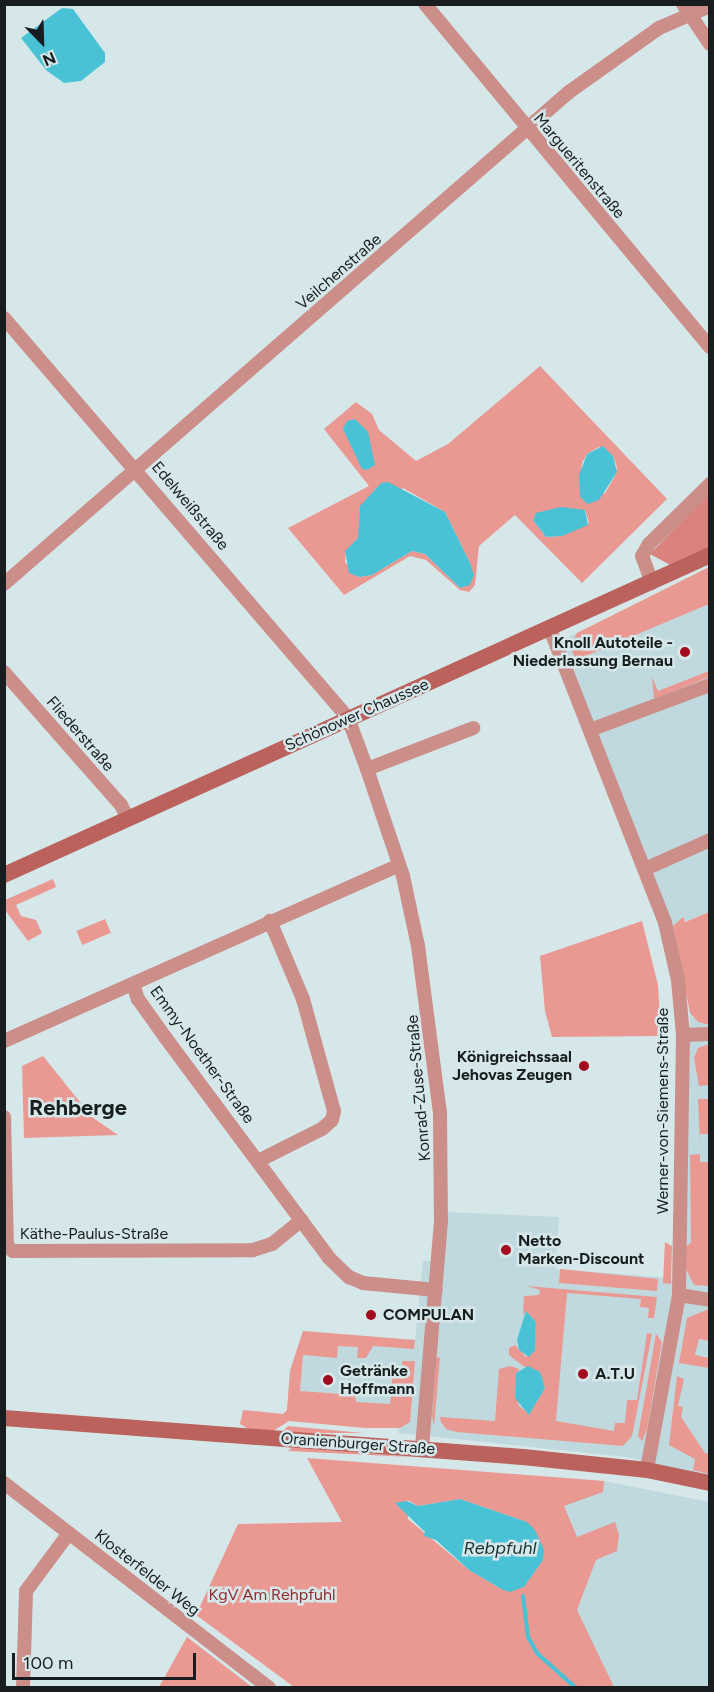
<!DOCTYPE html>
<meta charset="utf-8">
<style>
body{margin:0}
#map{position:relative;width:714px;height:1692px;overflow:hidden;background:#d6e7ea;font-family:Figtree,sans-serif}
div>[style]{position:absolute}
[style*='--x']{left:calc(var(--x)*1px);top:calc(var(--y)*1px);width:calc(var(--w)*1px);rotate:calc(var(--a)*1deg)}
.built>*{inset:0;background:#c0d9de}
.green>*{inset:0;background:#ea9892;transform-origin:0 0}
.forest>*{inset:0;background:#da837d}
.water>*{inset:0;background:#49c2d6}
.stream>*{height:4px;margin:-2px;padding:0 2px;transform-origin:2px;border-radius:2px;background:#49c2d6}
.minor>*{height:14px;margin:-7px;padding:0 7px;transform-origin:7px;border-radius:7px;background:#cc8e89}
.secondary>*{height:16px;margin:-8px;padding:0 8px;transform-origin:8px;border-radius:8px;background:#bb625d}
.dots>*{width:16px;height:16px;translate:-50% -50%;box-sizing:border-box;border:3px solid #d6e7ea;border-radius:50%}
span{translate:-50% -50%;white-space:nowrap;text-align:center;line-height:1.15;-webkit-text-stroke:5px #d6e7ea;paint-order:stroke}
.street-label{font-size:16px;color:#181e1f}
.poi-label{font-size:16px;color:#181e1f;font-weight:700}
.right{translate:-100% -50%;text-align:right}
.left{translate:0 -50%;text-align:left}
.park-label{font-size:16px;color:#922a2b}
.water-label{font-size:18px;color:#1c3135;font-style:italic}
.district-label{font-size:22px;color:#181e1f;font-weight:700}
.frame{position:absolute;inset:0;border:6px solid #181e1f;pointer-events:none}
.north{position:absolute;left:12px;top:12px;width:60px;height:60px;-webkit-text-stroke:4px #d6e7ea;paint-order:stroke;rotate:157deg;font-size:16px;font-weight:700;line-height:24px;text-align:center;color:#181e1f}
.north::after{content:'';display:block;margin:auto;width:21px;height:27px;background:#181e1f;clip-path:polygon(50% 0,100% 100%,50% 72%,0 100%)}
.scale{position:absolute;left:12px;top:1653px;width:184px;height:27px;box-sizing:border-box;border:3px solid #181e1f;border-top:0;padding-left:8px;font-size:18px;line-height:21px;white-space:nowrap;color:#181e1f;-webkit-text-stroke:4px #d6e7ea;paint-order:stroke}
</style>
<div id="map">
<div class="built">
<div style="clip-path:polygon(709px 567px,709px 912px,673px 926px,561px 640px,629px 610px)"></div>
<div style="clip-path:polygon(690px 1013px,693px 1018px,709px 1025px,709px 1476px,626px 1457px,398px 1433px,399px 1419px,287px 1410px,290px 1371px,303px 1331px,415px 1340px,423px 1261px,444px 1262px,447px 1212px,559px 1217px,556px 1269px,686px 1279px)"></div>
<div style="clip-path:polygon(542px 1477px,604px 1481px,709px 1502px,709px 1687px,579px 1687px)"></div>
</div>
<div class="green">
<div style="clip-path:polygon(evenodd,540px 366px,667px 499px,582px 583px,515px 515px,479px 546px,475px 585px,469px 592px,460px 590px,426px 560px,410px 556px,344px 595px,288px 528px,369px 486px,324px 429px,356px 402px,372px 414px,379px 430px,416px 461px,448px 444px,540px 366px,599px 447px,613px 456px,617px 467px,615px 476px,605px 493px,580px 497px,582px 463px,587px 454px,599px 447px,540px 366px,403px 488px,445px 512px,470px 563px,460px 588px,425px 554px,412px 551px,372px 575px,359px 577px,345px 562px,346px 551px,358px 538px,361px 527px,403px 488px,540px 366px,585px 510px,589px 523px,562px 536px,546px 537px,533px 520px,585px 510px)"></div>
<div style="clip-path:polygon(709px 567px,709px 604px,576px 660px,570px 646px,577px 633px)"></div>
<div style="clip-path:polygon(709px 671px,709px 677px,654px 699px,652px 677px,658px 691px)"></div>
<div style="clip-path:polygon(53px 879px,56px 887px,16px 905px,21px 916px,36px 920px,42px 933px,28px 941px,5px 910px,5px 900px)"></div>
<div style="clip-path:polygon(709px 912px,709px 1025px,698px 1022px,690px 1013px,673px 926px,683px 917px,685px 922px)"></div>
<div style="left:105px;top:919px;width:15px;height:31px;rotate:67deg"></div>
<div style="clip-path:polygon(642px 921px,658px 985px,661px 1036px,552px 1037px,545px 1011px,540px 956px)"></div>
<div style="clip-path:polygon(709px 1044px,709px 1085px,699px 1086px,694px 1058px,698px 1048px)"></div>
<div style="clip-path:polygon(43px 1056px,92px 1117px,118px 1135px,24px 1138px,22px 1066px)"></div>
<div style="clip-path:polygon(698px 1099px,710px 1099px,709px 1134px,700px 1134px,700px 1143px)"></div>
<div style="clip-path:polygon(700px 1154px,700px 1162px,709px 1162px,709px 1286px,694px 1285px,685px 1267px,686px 1247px,691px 1242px,690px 1155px)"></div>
<div style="clip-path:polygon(665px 1242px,672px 1246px,671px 1284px,663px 1283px)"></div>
<div style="clip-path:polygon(560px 1269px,658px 1279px,657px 1291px,559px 1283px)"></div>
<div style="clip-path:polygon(526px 1286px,657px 1297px,654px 1318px,648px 1318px,649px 1308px,640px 1307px,641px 1299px,567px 1293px,556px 1421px,614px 1431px,615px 1423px,625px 1423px,627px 1400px,637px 1400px,647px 1333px,652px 1334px,632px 1436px,623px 1446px,456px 1432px,446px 1429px,441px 1422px,440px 1417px,495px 1421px,499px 1369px,510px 1366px,519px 1369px,515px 1390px,519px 1406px,529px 1414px,532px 1410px,545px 1388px,540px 1372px,523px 1366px,509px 1355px,509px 1348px,515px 1345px,526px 1357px,535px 1350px,536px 1322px,526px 1311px,523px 1315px,524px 1296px,539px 1295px,540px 1290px)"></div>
<div style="clip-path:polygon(709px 1309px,709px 1341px,699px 1339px,695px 1355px,709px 1358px,709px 1368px,679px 1363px,687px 1318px)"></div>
<div style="clip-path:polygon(303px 1331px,415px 1340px,414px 1349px,373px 1346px,366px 1358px,357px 1358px,358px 1347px,338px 1346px,337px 1358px,303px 1355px,300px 1391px,355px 1395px,356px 1402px,390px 1404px,393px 1371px,402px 1371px,402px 1361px,415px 1361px,410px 1422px,400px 1428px,365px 1428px,289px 1421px,273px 1431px,250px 1430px,240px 1424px,243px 1410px,283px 1414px,287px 1410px,290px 1371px)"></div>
<div style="clip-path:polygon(656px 1334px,662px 1342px,647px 1429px,642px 1441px,638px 1436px)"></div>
<div style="clip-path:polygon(440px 1357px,434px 1426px,432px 1416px,436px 1358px)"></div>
<div style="clip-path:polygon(677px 1376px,684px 1379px,678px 1406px,683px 1407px,681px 1417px,705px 1453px,709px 1454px,709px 1474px,693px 1470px,695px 1459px,669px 1445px)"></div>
<div style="clip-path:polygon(288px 1426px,363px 1433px,281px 1433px)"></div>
<div style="clip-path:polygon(293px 1447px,411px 1457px,288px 1451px)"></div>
<div style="clip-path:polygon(evenodd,307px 1458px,604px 1481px,603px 1492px,564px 1506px,577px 1537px,615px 1522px,619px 1535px,617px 1551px,596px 1560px,577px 1610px,614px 1687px,294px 1687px,196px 1615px,238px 1524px,342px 1522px,307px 1458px,460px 1499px,527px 1522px,503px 1590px,469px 1570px,408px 1519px,407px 1500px,418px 1506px,460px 1499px)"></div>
<div style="clip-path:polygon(187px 1637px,252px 1687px,159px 1687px)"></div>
</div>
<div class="forest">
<div style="clip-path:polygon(709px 493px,709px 548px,672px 566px,650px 554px)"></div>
</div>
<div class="water">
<div style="clip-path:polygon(62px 8px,73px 9px,105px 53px,105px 62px,81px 81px,64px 83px,46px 70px,21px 38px)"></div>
<div style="clip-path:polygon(355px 419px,368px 432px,375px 465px,367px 470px,362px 469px,343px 429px,347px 421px)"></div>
<div style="clip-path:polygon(603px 446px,613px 456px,617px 472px,599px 500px,588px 504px,580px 497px,579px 475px,587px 454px)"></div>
<div style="clip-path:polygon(388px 482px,445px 512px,470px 563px,474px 575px,470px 585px,460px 588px,425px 554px,412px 551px,372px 575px,359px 577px,349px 573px,345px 551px,358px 538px,360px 506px,381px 483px)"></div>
<div style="clip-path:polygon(561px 507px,585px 510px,588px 525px,562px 536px,546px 537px,533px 520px,536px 513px)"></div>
<div style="clip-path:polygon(526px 1311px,536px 1322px,535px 1350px,529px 1357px,519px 1350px,517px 1340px)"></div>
<div style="clip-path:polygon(528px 1366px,540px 1372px,545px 1388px,529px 1415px,515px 1398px,516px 1373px)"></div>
<div style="clip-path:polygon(460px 1499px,527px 1522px,535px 1530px,544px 1550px,543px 1560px,524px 1587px,510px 1592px,503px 1590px,469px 1570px,436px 1540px,424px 1536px,425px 1532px,395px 1503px,407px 1501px,418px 1506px)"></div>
</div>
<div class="stream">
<div style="--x:523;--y:1596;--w:41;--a:83"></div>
<div style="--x:528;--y:1637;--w:20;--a:60"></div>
<div style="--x:538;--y:1654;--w:51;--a:41.8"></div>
</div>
<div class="minor">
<div style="--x:425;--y:4;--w:446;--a:50.3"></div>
<div style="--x:683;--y:4;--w:48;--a:56"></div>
<div style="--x:4;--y:318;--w:528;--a:49.3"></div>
<div style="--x:348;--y:718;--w:54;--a:69.6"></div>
<div style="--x:367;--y:769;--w:113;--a:71.4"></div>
<div style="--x:403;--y:876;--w:72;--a:77.9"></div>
<div style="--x:418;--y:946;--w:167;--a:82.5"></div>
<div style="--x:440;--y:1112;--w:109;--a:89.5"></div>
<div style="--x:441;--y:1221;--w:228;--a:94.8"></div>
<div style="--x:652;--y:583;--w:29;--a:-110"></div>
<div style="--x:642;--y:556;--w:14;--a:-60"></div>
<div style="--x:649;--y:544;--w:86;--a:-44.5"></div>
<div style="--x:4;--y:584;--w:749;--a:-41.05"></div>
<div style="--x:569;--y:92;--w:110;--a:-35.4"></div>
<div style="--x:659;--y:28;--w:56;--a:-23.3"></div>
<div style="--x:550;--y:629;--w:316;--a:68.6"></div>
<div style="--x:665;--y:923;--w:58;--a:77.2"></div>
<div style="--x:678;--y:980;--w:55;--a:84.8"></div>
<div style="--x:683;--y:1035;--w:260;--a:90.9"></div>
<div style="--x:679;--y:1295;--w:178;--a:100.4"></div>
<div style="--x:4;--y:672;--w:177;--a:48.7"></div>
<div style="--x:121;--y:805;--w:16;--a:63"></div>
<div style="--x:590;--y:730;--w:128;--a:-20.6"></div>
<div style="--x:367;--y:769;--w:114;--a:-21.1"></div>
<div style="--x:645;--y:869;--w:71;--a:-24"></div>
<div style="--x:133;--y:984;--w:16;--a:72"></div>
<div style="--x:138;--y:999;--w:47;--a:54.6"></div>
<div style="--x:165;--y:1037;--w:275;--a:53.4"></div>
<div style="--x:329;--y:1258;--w:28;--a:44"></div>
<div style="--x:349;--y:1277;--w:15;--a:23"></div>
<div style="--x:363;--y:1283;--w:73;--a:5.5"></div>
<div style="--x:683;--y:1035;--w:27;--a:-2"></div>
<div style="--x:4;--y:1041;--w:432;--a:-24"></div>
<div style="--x:4;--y:1117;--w:129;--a:88.7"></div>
<div style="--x:7;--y:1246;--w:8;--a:40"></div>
<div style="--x:13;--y:1251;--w:240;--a:-0.2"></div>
<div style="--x:253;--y:1250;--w:20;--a:-18"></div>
<div style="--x:272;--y:1244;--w:38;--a:-39"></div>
<div style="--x:260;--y:1160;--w:69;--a:-26.6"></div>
<div style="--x:322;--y:1129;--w:13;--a:-42"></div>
<div style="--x:332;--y:1120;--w:9;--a:-77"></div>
<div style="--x:334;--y:1111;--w:116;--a:-105.5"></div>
<div style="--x:303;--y:999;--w:85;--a:-112.9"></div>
<div style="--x:679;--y:1295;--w:31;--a:9"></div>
<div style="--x:4;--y:1483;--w:335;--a:37.7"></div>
<div style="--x:23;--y:1688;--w:97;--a:-88.2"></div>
<div style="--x:26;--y:1591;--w:72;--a:-53.4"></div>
</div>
<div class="secondary">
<div style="--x:4;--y:875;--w:775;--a:-24.38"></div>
<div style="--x:4;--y:1418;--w:520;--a:4.3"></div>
<div style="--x:523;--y:1457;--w:125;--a:6"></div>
<div style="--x:647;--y:1470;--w:64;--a:11.7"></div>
</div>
<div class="dots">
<div style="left:685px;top:652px;background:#a40a1d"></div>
<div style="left:584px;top:1066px;background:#a40a1d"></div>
<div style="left:506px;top:1250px;background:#a40a1d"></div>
<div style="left:371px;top:1315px;background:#a40a1d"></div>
<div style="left:583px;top:1374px;background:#a40a1d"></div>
<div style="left:328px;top:1380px;background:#a40a1d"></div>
</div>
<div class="street-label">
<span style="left:579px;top:166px;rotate:50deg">Margueritenstraße</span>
<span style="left:339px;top:272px;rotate:-41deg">Veilchenstraße</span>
<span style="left:190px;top:506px;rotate:50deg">Edelweißstraße</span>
<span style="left:357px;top:715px;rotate:-24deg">Schönower Chaussee</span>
<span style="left:80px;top:734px;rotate:49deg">Fliederstraße</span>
<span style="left:202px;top:1055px;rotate:54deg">Emmy-Noether-Straße</span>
<span style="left:419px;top:1088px;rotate:-95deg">Konrad-Zuse-Straße</span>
<span style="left:663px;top:1111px;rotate:-90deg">Werner-von-Siemens-Straße</span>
<span style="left:94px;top:1234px">Käthe-Paulus-Straße</span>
<span style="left:358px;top:1444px;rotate:4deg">Oranienburger Straße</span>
<span style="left:147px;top:1573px;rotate:38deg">Klosterfelder Weg</span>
</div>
<div class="poi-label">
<span class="right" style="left:673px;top:652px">Knoll Autoteile -<br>Niederlassung Bernau</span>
<span class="right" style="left:572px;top:1066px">Königreichssaal<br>Jehovas Zeugen</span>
<span class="left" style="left:518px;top:1250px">Netto<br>Marken-Discount</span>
<span class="left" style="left:383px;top:1315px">COMPULAN</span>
<span class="left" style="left:340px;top:1380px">Getränke<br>Hoffmann</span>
<span class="left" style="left:595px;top:1374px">A.T.U</span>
</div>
<div class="park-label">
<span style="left:272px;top:1595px">KgV Am Rehpfuhl</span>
</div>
<div class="water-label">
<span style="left:500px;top:1548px">Rebpfuhl</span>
</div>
<div class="district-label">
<span style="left:78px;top:1108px">Rehberge</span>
</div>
<div class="frame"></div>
<div class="north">N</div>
<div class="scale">100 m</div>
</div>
